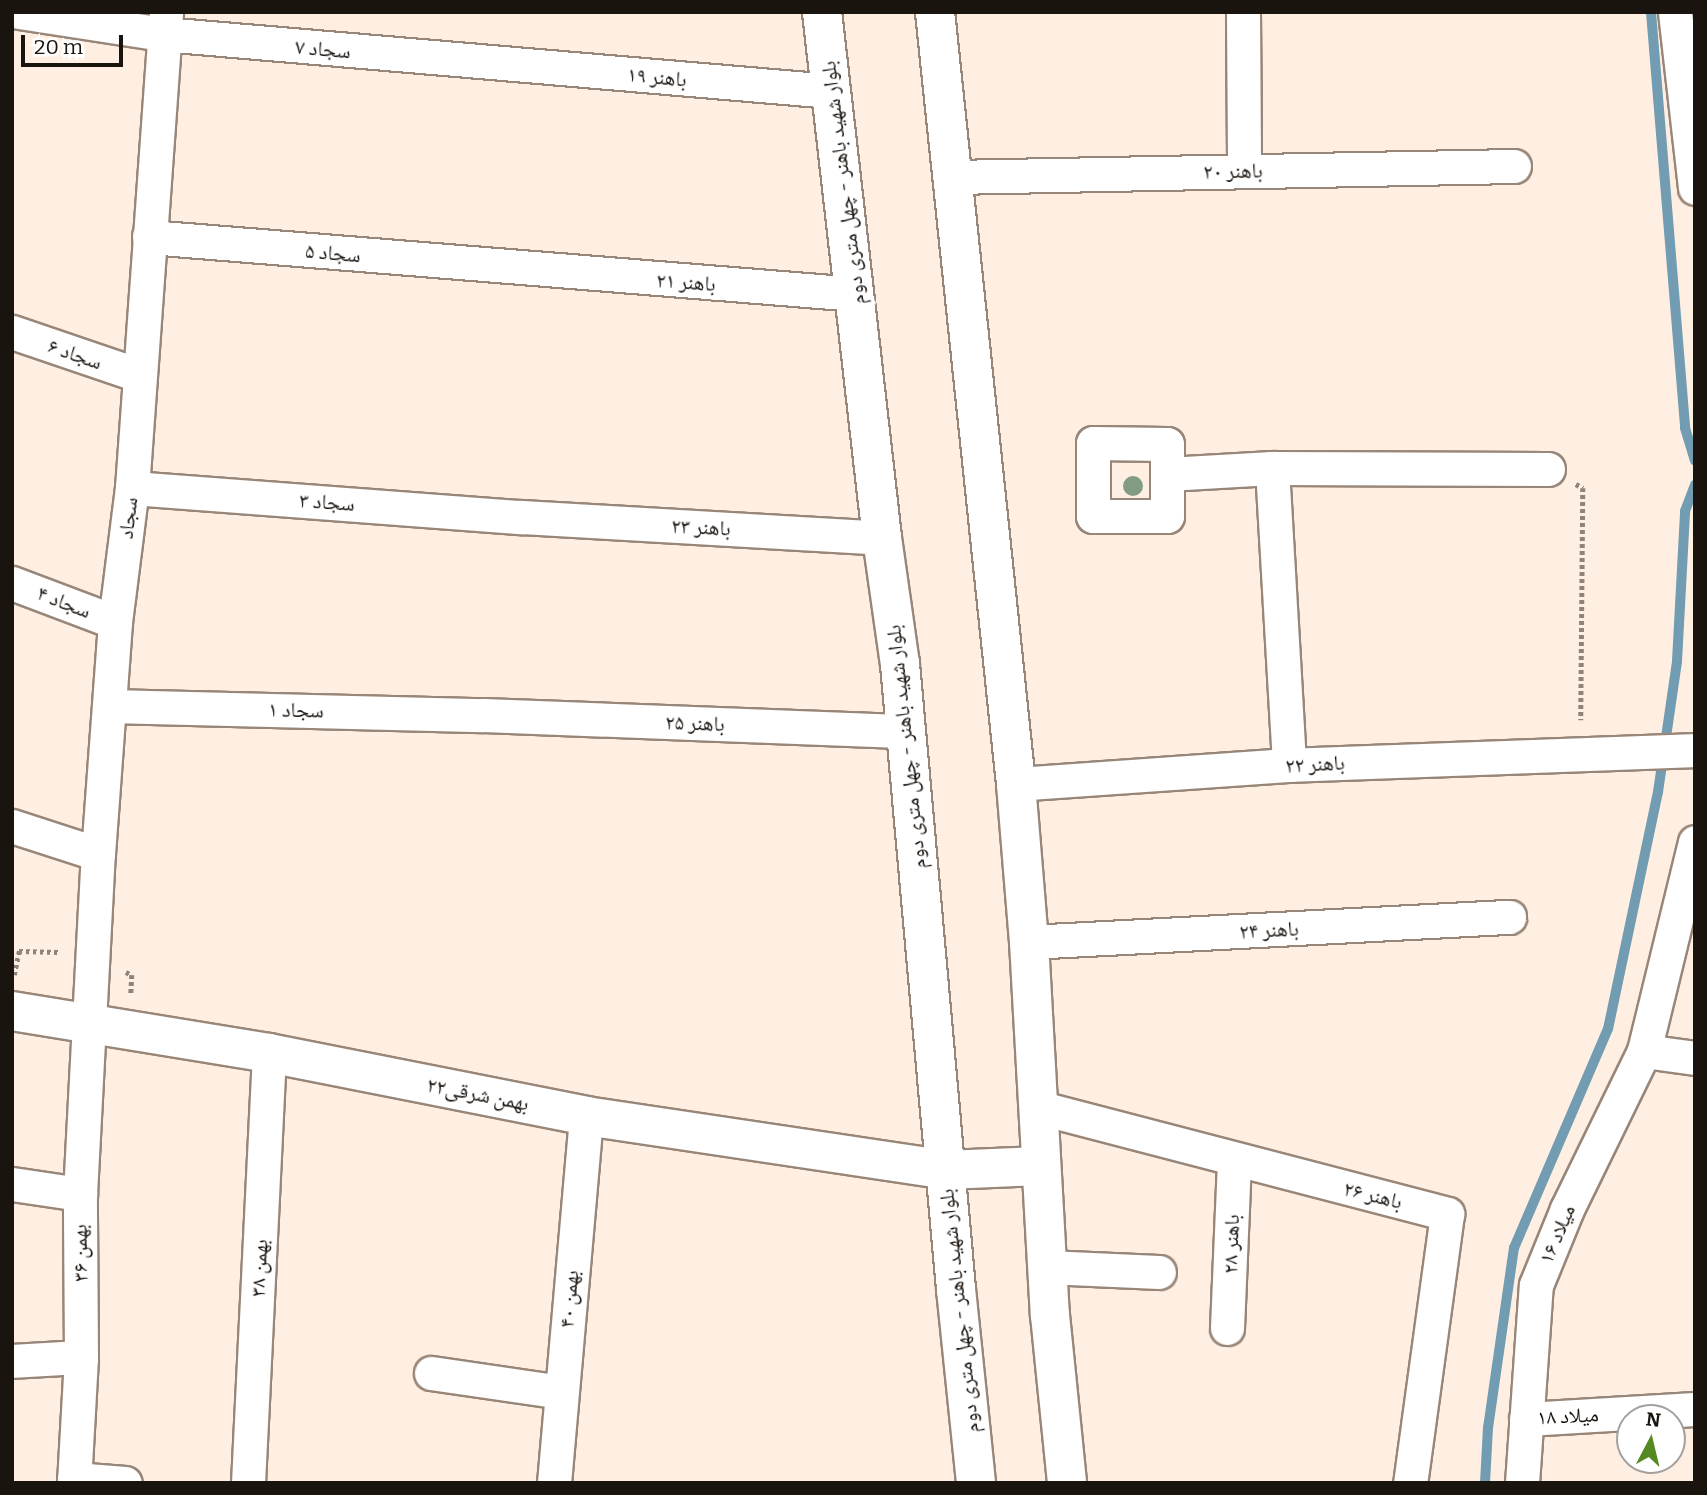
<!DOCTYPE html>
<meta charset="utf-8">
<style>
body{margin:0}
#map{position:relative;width:1707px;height:1495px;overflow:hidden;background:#ffefe2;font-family:Bitter,"Noto Naskh Arabic",serif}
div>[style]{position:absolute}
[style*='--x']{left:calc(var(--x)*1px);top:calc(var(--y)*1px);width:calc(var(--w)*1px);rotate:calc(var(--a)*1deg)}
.stream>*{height:10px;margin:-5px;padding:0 5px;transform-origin:5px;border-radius:5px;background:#719cb1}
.path>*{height:4.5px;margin-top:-2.25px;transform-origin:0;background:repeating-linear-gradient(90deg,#8f847b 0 3.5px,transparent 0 7px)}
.roads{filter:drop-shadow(2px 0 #988678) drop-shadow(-2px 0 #988678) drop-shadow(0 2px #988678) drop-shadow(0 -2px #988678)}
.street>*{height:33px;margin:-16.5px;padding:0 16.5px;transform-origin:16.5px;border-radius:16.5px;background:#fff}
.secondary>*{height:38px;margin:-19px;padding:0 19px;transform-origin:19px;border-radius:19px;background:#fff}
.primary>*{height:38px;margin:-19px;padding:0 19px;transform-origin:19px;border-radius:19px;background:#fff}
.trees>*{width:20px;height:20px;margin:-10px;border-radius:50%;background:#829c83}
span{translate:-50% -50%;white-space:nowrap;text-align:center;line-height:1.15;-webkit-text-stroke:7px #fff;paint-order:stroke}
.street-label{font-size:21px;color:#1a140f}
.frame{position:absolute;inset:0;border:14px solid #1a140f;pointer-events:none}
.north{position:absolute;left:1616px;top:1404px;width:70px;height:70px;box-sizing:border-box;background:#fff;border:2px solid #a3a19f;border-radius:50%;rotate:7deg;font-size:19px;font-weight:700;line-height:28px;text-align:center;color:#1a140f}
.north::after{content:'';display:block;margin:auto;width:24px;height:32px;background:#558a22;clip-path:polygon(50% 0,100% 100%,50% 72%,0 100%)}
.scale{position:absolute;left:21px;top:35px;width:102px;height:32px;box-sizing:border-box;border:4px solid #1a140f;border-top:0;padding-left:9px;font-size:21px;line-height:24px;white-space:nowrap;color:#1a140f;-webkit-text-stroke:5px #fff;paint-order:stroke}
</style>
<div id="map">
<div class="stream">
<div style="--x:1651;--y:12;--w:417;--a:85.3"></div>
<div style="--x:1685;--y:428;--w:34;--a:73"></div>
<div style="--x:1485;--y:1483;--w:55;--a:-86.9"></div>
<div style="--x:1488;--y:1428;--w:182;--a:-81.8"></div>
<div style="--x:1514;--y:1248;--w:238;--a:-66.8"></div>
<div style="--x:1608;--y:1029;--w:242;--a:-78.1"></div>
<div style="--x:1658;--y:792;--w:132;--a:-81.7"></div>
<div style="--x:1677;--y:661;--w:150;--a:-86.9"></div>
<div style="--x:1685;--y:511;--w:28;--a:-69"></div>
</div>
<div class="path">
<div style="--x:1576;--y:484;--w:8;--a:30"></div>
<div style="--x:1583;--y:488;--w:232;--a:90.5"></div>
<div style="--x:126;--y:972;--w:7;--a:27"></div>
<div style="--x:132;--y:975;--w:19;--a:93"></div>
<div style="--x:14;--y:975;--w:25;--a:-78"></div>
<div style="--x:19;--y:951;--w:40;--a:1.4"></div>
</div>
<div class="roads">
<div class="street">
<div style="--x:19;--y:12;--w:146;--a:8.7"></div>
<div style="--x:163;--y:34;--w:670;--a:4.88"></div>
<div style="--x:1243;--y:12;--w:159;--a:89.6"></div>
<div style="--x:1675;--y:12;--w:177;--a:83.5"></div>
<div style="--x:952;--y:177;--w:562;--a:-1.12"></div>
<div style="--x:149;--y:237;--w:709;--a:4.61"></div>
<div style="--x:12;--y:332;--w:133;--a:18.8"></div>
<div style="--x:1093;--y:443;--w:74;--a:0.8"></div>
<div style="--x:1167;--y:444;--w:72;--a:90"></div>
<div style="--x:1167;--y:516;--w:74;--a:180"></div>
<div style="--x:1093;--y:516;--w:73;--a:-90"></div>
<div style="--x:1272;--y:468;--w:297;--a:86.7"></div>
<div style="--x:1167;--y:474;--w:105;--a:-3.3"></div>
<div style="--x:1272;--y:468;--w:276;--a:0.2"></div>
<div style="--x:132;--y:488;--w:390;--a:4.3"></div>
<div style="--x:521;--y:517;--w:362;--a:3.3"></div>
<div style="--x:12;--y:583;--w:110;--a:20.7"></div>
<div style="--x:109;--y:706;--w:374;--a:1.4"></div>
<div style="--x:483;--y:715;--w:424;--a:2.2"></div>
<div style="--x:1016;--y:784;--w:274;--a:-4"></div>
<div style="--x:1289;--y:765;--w:406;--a:-2.1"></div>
<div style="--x:12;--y:826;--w:90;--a:18"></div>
<div style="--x:1029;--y:942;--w:481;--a:-3"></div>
<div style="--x:1644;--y:1051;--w:51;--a:7.8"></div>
<div style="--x:1037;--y:1107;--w:424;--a:14.6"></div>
<div style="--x:1447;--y:1214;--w:272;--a:97.8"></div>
<div style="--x:12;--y:1184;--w:69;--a:8.4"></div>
<div style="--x:1046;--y:1267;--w:113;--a:2.5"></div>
<div style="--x:1227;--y:1328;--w:169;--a:-87.6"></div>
<div style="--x:12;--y:1361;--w:69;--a:-3.3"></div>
<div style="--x:431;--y:1373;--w:131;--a:8.3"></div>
<div style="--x:1526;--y:1419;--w:169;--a:-3.4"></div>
<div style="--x:74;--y:1479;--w:51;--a:4.5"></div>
<div style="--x:74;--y:1483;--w:126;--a:-86.8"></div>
<div style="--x:81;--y:1357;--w:163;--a:-90.4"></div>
<div style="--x:80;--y:1194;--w:340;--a:-87"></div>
<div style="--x:98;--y:854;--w:233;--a:-85.8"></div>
<div style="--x:115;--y:622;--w:135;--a:-82.8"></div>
<div style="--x:132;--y:488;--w:477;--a:-85.9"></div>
<div style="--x:248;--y:1483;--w:431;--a:-87.2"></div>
<div style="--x:554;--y:1483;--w:368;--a:-85"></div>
<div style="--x:1522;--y:1483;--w:198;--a:-86"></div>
<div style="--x:1536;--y:1285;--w:82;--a:-67.8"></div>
<div style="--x:1567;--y:1209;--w:176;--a:-64"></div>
<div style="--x:1644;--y:1051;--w:215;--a:-76.3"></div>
</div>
<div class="secondary">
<div style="--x:822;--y:12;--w:529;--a:83.49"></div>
<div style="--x:882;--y:538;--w:127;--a:81.9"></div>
<div style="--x:900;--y:664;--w:628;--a:84.88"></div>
<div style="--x:956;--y:1289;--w:195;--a:84.1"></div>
<div style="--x:935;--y:12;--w:776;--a:84.01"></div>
<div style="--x:1016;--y:784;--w:159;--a:85.3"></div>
<div style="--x:1029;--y:942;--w:374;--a:86.8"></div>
<div style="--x:1050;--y:1315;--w:169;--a:84.2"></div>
<div style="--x:12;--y:1011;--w:260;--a:9.3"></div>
<div style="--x:269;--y:1053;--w:323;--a:11.2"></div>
<div style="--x:586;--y:1116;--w:364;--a:8.5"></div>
</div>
<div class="primary">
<div style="--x:946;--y:1170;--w:94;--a:-2.4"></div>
</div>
</div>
<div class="trees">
<div style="left:1133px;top:486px"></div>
</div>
<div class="street-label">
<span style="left:323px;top:49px;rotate:5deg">سجاد ۷</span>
<span style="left:657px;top:77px;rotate:5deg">باهنر ۱۹</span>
<span style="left:1233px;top:171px;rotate:-1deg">باهنر ۲۰</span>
<span style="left:843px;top:183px;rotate:-97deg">بلوار شهید باهنر - چهل متری دوم</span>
<span style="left:333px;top:253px;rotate:5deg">سجاد ۵</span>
<span style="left:686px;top:282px;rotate:4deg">باهنر ۲۱</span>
<span style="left:75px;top:354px;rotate:19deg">سجاد ۶</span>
<span style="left:327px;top:502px;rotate:4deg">سجاد ۳</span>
<span style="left:128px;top:518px;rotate:-83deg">سجاد</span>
<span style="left:701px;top:527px;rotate:3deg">باهنر ۲۳</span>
<span style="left:64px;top:602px;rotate:21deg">سجاد ۴</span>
<span style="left:296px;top:710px;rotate:1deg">سجاد ۱</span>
<span style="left:695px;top:723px;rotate:2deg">باهنر ۲۵</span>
<span style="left:906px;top:747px;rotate:-96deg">بلوار شهید باهنر - چهل متری دوم</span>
<span style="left:1315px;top:764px;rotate:-3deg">باهنر ۲۲</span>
<span style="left:1269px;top:930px;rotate:-3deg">باهنر ۲۴</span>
<span style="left:478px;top:1094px;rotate:11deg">۲۲بهمن شرقی</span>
<span style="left:1373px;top:1195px;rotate:14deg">باهنر ۲۶</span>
<span style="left:1557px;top:1234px;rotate:-67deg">میلاد ۱۶</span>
<span style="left:1231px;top:1244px;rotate:-88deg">باهنر ۲۸</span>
<span style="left:80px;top:1253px;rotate:-91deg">بهمن ۳۶</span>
<span style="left:259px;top:1268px;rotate:-87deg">بهمن ۳۸</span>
<span style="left:569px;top:1299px;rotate:-85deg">بهمن ۴۰</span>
<span style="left:959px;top:1311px;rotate:-96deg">بلوار شهید باهنر - چهل متری دوم</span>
<span style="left:1568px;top:1416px;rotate:-3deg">میلاد ۱۸</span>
</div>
<div class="frame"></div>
<div class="north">N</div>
<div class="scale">20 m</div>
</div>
